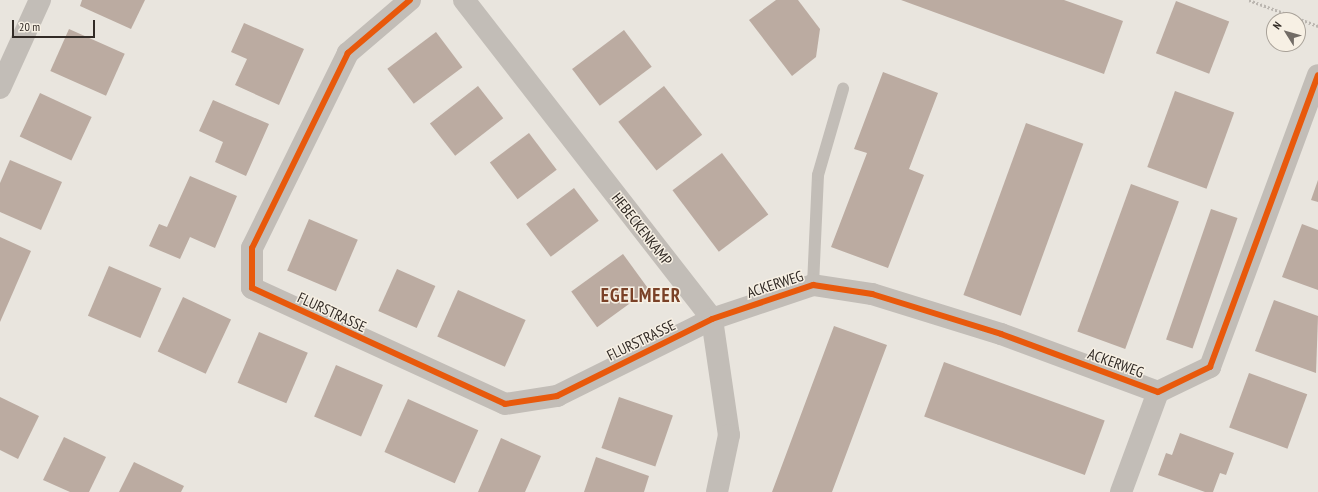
<!DOCTYPE html>
<html>
<head>
<meta charset="utf-8">
<style>
  body { margin:0 }
  #map { position:relative; width:1318px; height:492px; overflow:hidden; background:#e9e5de; font-family:"PT Sans Narrow",sans-serif }
  div>[style] { position:absolute }
  [style*='--x'] { left:calc(var(--x)*1px); top:calc(var(--y)*1px); width:calc(var(--w)*1px); rotate:calc(var(--a)*1deg) }
  .building>* { inset:0; background:#bbaba1; transform-origin:0 0 }
  .path>* { height:2.5px; margin-top:-1.25px; transform-origin:0; background:repeating-linear-gradient(90deg,#bbb6b0 0 2px,transparent 0 4px) }
  .lane>* { height:12px; margin:-6px; padding:0 6px; transform-origin:6px; border-radius:6px; background:#c2bdb7 }
  .street>* { height:22px; margin:-11px; padding:0 11px; transform-origin:11px; border-radius:11px; background:#c2bdb7 }
  .cycleway>* { height:6px; margin:-3px; padding:0 3px; transform-origin:3px; border-radius:3px; background:#e8590c }
  span { translate:-50% -50%; white-space:nowrap; text-align:center; line-height:1.15; -webkit-text-stroke:3px #f7f0e4; paint-order:stroke }
  .street-label { font-size:15px; color:#322b26 }
  .district-label { font-size:19px; color:#7a4127; font-weight:700; letter-spacing:1px }
  .north { position:absolute; left:1266px; top:12px; width:40px; height:40px; box-sizing:border-box; background:#f7f0e4; border:1px solid #a8a198; border-radius:50%; rotate:307deg; font-size:11px; font-weight:700; line-height:16px; text-align:center; color:#322b26 }
  .north::after { content:''; display:block; margin:auto; width:14px; height:18px; background:#726c66; clip-path:polygon(50% 0,100% 100%,50% 72%,0 100%) }
  .scale { position:absolute; left:12px; top:20px; width:83px; height:18px; box-sizing:border-box; border:2px solid #322b26; border-top:0; padding-left:5px; font-size:12px; line-height:14px; white-space:nowrap; color:#322b26; -webkit-text-stroke:3px #f7f0e4; paint-order:stroke }
</style>
</head>
<body>
<div id="map">
  <div class="building">
    <i style="clip-path:polygon(82px 0,145px 0,131px 29px,80px 6px)"></i>
    <i style="clip-path:polygon(776px 0,798px 0,820px 29px,816px 57px,792px 76px,749px 20px)"></i>
    <i style="clip-path:polygon(901px 0,1064px 0,1123px 21px,1104px 74px)"></i>
    <i style="left:1176px;top:1px;width:57px;height:56px;rotate:21deg"></i>
    <i style="clip-path:polygon(244px 23px,304px 49px,279px 105px,235px 85px,247px 59px,231px 52px)"></i>
    <i style="left:69px;top:29px;width:61px;height:46px;rotate:24deg"></i>
    <i style="left:624px;top:30px;width:46px;height:65px;rotate:53deg"></i>
    <i style="left:436px;top:32px;width:44px;height:61px;rotate:53deg"></i>
    <i style="clip-path:polygon(883px 72px,938px 93px,909px 169px,924px 175px,888px 268px,831px 247px,867px 153px,854px 149px)"></i>
    <i style="left:478px;top:86px;width:41px;height:61px;rotate:52deg"></i>
    <i style="left:664px;top:86px;width:62px;height:58px;rotate:52deg"></i>
    <i style="left:1175px;top:91px;width:63px;height:81px;rotate:20deg"></i>
    <i style="left:40px;top:93px;width:57px;height:48px;rotate:25deg"></i>
    <i style="clip-path:polygon(213px 100px,269px 124px,246px 176px,215px 162px,223px 142px,199px 131px)"></i>
    <i style="left:1026px;top:123px;width:61px;height:183px;rotate:20deg"></i>
    <i style="left:529px;top:133px;width:46px;height:49px;rotate:53deg"></i>
    <i style="left:722px;top:153px;width:77px;height:62px;rotate:53deg"></i>
    <i style="clip-path:polygon(10px 160px,62px 182px,41px 230px,0 212px,0 183px)"></i>
    <i style="clip-path:polygon(190px 176px,237px 196px,215px 248px,190px 237px,180px 259px,149px 246px,159px 224px,167px 227px)"></i>
    <i style="clip-path:polygon(1318px 180px,1318px 202px,1311px 200px)"></i>
    <i style="left:1131px;top:184px;width:51px;height:157px;rotate:20deg"></i>
    <i style="left:574px;top:188px;width:41px;height:60px;rotate:53deg"></i>
    <i style="left:1211px;top:209px;width:28px;height:138px;rotate:19deg"></i>
    <i style="left:309px;top:219px;width:53px;height:56px;rotate:23deg"></i>
    <i style="clip-path:polygon(1302px 224px,1318px 230px,1318px 290px,1282px 277px)"></i>
    <i style="clip-path:polygon(0 237px,31px 251px,0 322px)"></i>
    <i style="left:623px;top:254px;width:44px;height:64px;rotate:54deg"></i>
    <i style="left:109px;top:266px;width:57px;height:54px;rotate:23deg"></i>
    <i style="left:397px;top:269px;width:42px;height:46px;rotate:24deg"></i>
    <i style="left:458px;top:290px;width:74px;height:51px;rotate:24deg"></i>
    <i style="left:183px;top:297px;width:53px;height:60px;rotate:25deg"></i>
    <i style="clip-path:polygon(1274px 300px,1318px 316px,1316px 373px,1255px 351px)"></i>
    <i style="clip-path:polygon(834px 326px,887px 345px,875px 377px,832px 492px,772px 492px)"></i>
    <i style="left:259px;top:332px;width:53px;height:55px;rotate:23deg"></i>
    <i style="left:944px;top:362px;width:171px;height:58px;rotate:20deg"></i>
    <i style="left:336px;top:365px;width:51px;height:56px;rotate:23deg"></i>
    <i style="left:1249px;top:373px;width:62px;height:58px;rotate:20deg"></i>
    <i style="clip-path:polygon(0 397px,39px 416px,18px 459px,0 450px)"></i>
    <i style="left:619px;top:397px;width:57px;height:54px;rotate:19deg"></i>
    <i style="left:408px;top:399px;width:77px;height:58px;rotate:24deg"></i>
    <i style="clip-path:polygon(1180px 433px,1234px 453px,1226px 475px,1220px 473px,1213px 492px,1205px 492px,1158px 475px,1166px 453px,1172px 455px)"></i>
    <i style="clip-path:polygon(64px 437px,106px 457px,89px 492px,70px 492px,43px 480px)"></i>
    <i style="clip-path:polygon(501px 438px,541px 456px,525px 492px,478px 492px)"></i>
    <i style="clip-path:polygon(596px 457px,649px 476px,644px 492px,584px 492px)"></i>
    <i style="clip-path:polygon(134px 462px,184px 486px,181px 492px,119px 492px)"></i>
  </div>
  <div class="path">
    <i style="--x:1249;--y:0;--w:74;--a:20.6"></i>
  </div>
  <div class="lane">
    <i style="--x:813;--y:285;--w:110;--a:-87.4"></i>
    <i style="--x:818;--y:175;--w:90;--a:-73.8"></i>
  </div>
  <div class="street">
    <i style="--x:410;--y:0;--w:82;--a:139.5"></i>
    <i style="--x:348;--y:53;--w:217;--a:116.2"></i>
    <i style="--x:252;--y:248;--w:40;--a:90"></i>
    <i style="--x:252;--y:288;--w:278;--a:24.6"></i>
    <i style="--x:505;--y:404;--w:53;--a:-8.7"></i>
    <i style="--x:557;--y:396;--w:173;--a:-26.4"></i>
    <i style="--x:712;--y:319;--w:107;--a:-18.6"></i>
    <i style="--x:813;--y:285;--w:60;--a:8.7"></i>
    <i style="--x:872;--y:294;--w:135;--a:17.2"></i>
    <i style="--x:1001;--y:334;--w:167;--a:20.3"></i>
    <i style="--x:1158;--y:392;--w:58;--a:-25.7"></i>
    <i style="--x:1210;--y:367;--w:311;--a:-69.7"></i>
    <i style="--x:464;--y:0;--w:404;--a:52.1"></i>
    <i style="--x:712;--y:319;--w:117;--a:81.7"></i>
    <i style="--x:729;--y:435;--w:58;--a:101.9"></i>
    <i style="--x:0;--y:88;--w:97;--a:-65.6"></i>
    <i style="--x:1121;--y:492;--w:107;--a:-69.7"></i>
  </div>
  <div class="cycleway">
    <i style="--x:410;--y:0;--w:82;--a:139.5"></i>
    <i style="--x:348;--y:53;--w:217;--a:116.2"></i>
    <i style="--x:252;--y:248;--w:40;--a:90"></i>
    <i style="--x:252;--y:288;--w:278;--a:24.6"></i>
    <i style="--x:505;--y:404;--w:53;--a:-8.7"></i>
    <i style="--x:557;--y:396;--w:173;--a:-26.4"></i>
    <i style="--x:712;--y:319;--w:107;--a:-18.6"></i>
    <i style="--x:813;--y:285;--w:60;--a:8.7"></i>
    <i style="--x:872;--y:294;--w:135;--a:17.2"></i>
    <i style="--x:1001;--y:334;--w:167;--a:20.3"></i>
    <i style="--x:1158;--y:392;--w:58;--a:-25.7"></i>
    <i style="--x:1210;--y:367;--w:311;--a:-69.7"></i>
  </div>
  <div class="street-label">
    <span style="left:642px;top:229px;rotate:52deg">HEBECKENKAMP</span>
    <span style="left:775px;top:284px;rotate:-18deg">ACKERWEG</span>
    <span style="left:332px;top:312px;rotate:25deg">FLURSTRASSE</span>
    <span style="left:641px;top:340px;rotate:-26deg">FLURSTRASSE</span>
    <span style="left:1116px;top:363px;rotate:20deg">ACKERWEG</span>
  </div>
  <div class="district-label">
    <span style="left:641px;top:296px">EGELMEER</span>
  </div>
  <div class="north">N</div>
  <div class="scale">20 m</div>
</div>
</body>
</html>
